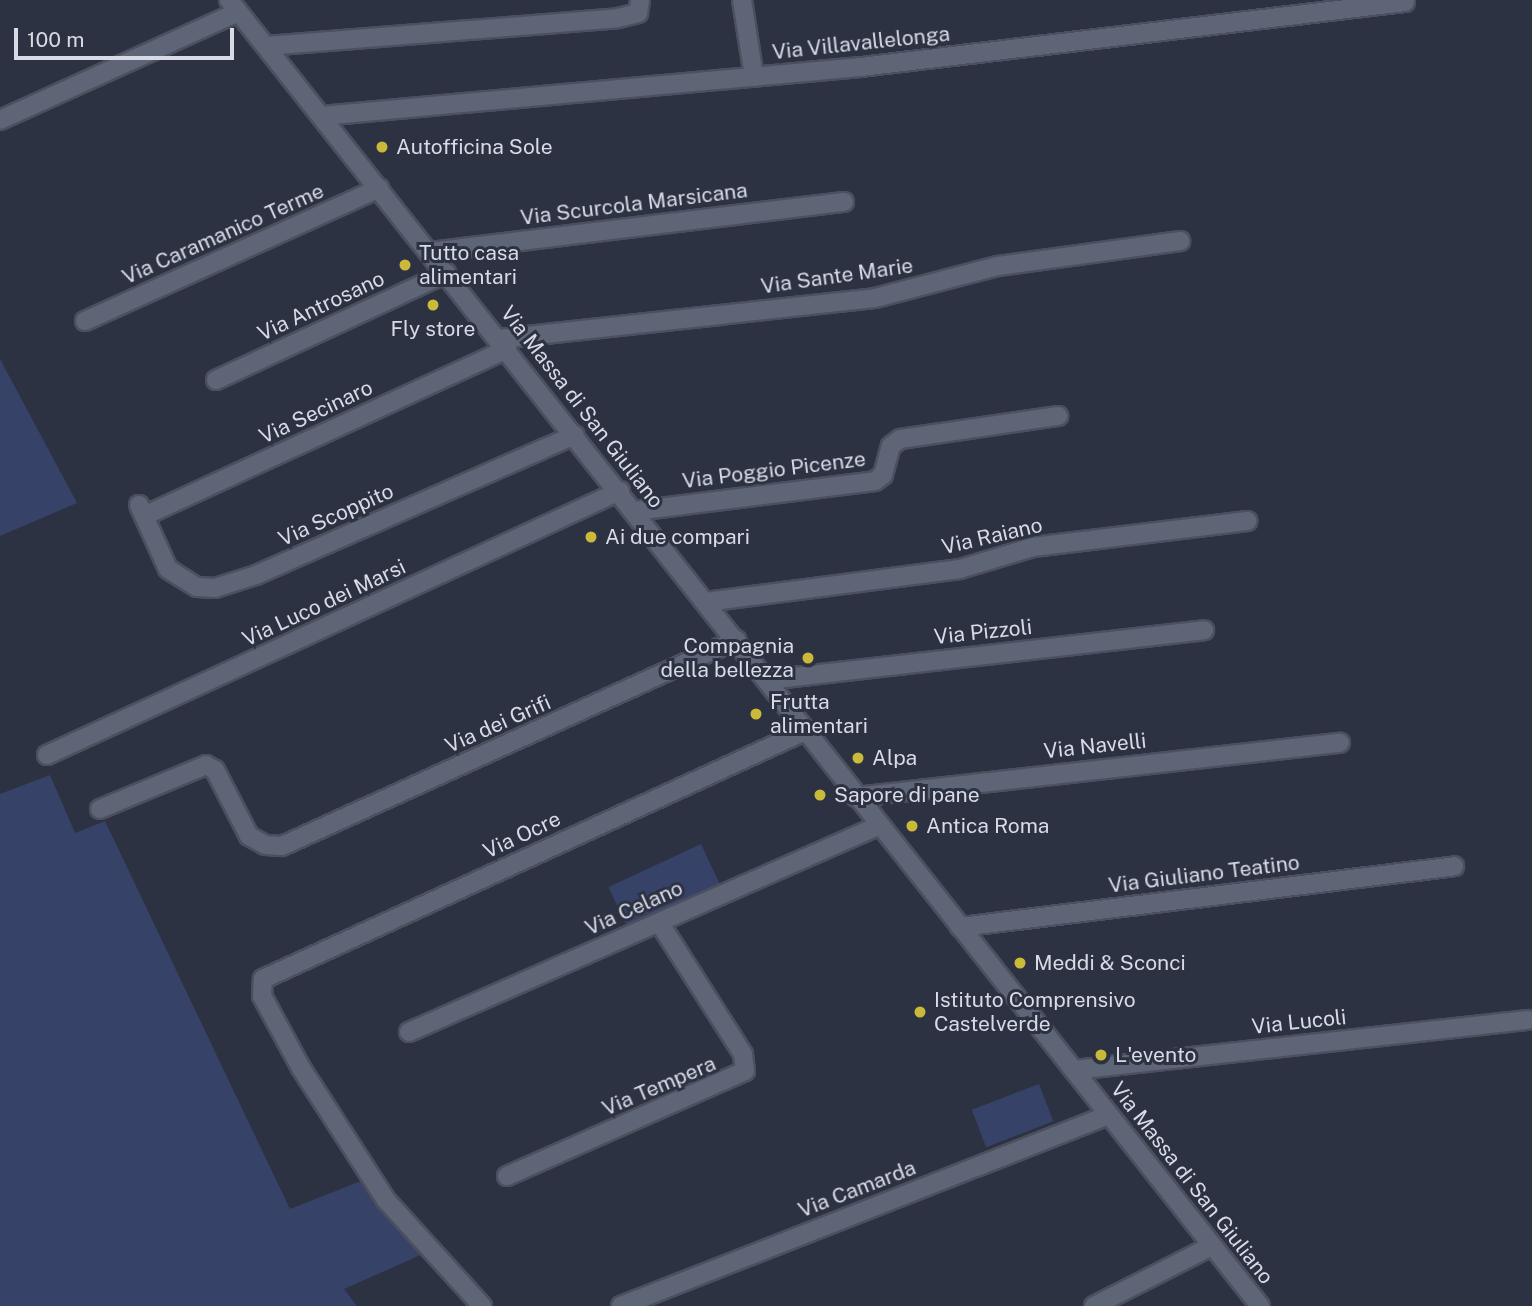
<!DOCTYPE html>
<html>
<head>
<meta charset="utf-8">
<style>
  body { margin:0 }
  #map { position:relative; width:1532px; height:1306px; overflow:hidden; background:#2c3242; font-family:"Public Sans",sans-serif }
  div>[style] { position:absolute }
  [style*='--x'] { left:calc(var(--x)*1px); top:calc(var(--y)*1px); width:calc(var(--w)*1px); rotate:calc(var(--a)*1deg) }
  .green>* { inset:0; background:#364267; transform-origin:0 0 }
  .roads { filter:drop-shadow(2px 0 #4c505e) drop-shadow(-2px 0 #4c505e) drop-shadow(0 2px #4c505e) drop-shadow(0 -2px #4c505e) }
  .minor>* { height:18px; margin:-9px; padding:0 9px; transform-origin:9px; border-radius:9px; background:#5e6577 }
  .dots>* { width:19px; height:19px; translate:-50% -50%; box-sizing:border-box; border:4px solid #2c3242; border-radius:50% }
  span { translate:-50% -50%; white-space:nowrap; text-align:center; line-height:1.15; -webkit-text-stroke:6px #2c3242; paint-order:stroke }
  .street-label { font-size:21px; color:#d8dbe6 }
  .poi-label { font-size:21px; color:#d8dbe6 }
  .left { translate:0 -50%; text-align:left }
  .right { translate:-100% -50%; text-align:right }
  .scale { position:absolute; left:14px; top:28px; width:220px; height:32px; box-sizing:border-box; border:4px solid #d8dbe6; border-top:0; padding-left:9px; font-size:21px; line-height:24px; white-space:nowrap; color:#d8dbe6; -webkit-text-stroke:5px #2c3242; paint-order:stroke }
</style>
</head>
<body>
<div id="map">
  <div class="green">
    <i style="clip-path:polygon(0 359px,77px 503px,0 536px)"></i>
    <i style="clip-path:polygon(50px 775px,75px 833px,105px 821px,290px 1209px,361px 1181px,423px 1254px,344px 1289px,357px 1306px,0 1306px,0 794px)"></i>
    <i style="left:701px;top:844px;width:47px;height:102px;rotate:65deg"></i>
    <i style="left:1039px;top:1084px;width:40px;height:72px;rotate:69deg"></i>
  </div>
  <div class="roads">
    <div class="minor">
      <i style="--x:229;--y:0;--w:1664;--a:51.71"></i>
      <i style="--x:742;--y:0;--w:78;--a:81.1"></i>
      <i style="--x:266;--y:46;--w:353;--a:-4.5"></i>
      <i style="--x:618;--y:18;--w:21;--a:-14"></i>
      <i style="--x:638;--y:13;--w:13;--a:-81"></i>
      <i style="--x:321;--y:116;--w:542;--a:-5.18"></i>
      <i style="--x:861;--y:67;--w:548;--a:-6.81"></i>
      <i style="--x:0;--y:120;--w:261;--a:-24.4"></i>
      <i style="--x:430;--y:252;--w:417;--a:-6.9"></i>
      <i style="--x:85;--y:321;--w:323;--a:-24.3"></i>
      <i style="--x:499;--y:339;--w:378;--a:-6.2"></i>
      <i style="--x:875;--y:298;--w:127;--a:-14.6"></i>
      <i style="--x:998;--y:266;--w:184;--a:-7.8"></i>
      <i style="--x:216;--y:380;--w:254;--a:-24.9"></i>
      <i style="--x:139;--y:505;--w:70;--a:65.6"></i>
      <i style="--x:168;--y:569;--w:34;--a:32"></i>
      <i style="--x:197;--y:587;--w:18;--a:3"></i>
      <i style="--x:215;--y:588;--w:43;--a:-17.6"></i>
      <i style="--x:256;--y:575;--w:348;--a:-23.7"></i>
      <i style="--x:635;--y:511;--w:242;--a:-7.1"></i>
      <i style="--x:875;--y:481;--w:10;--a:-37"></i>
      <i style="--x:883;--y:475;--w:30;--a:-75"></i>
      <i style="--x:891;--y:446;--w:11;--a:-38"></i>
      <i style="--x:900;--y:439;--w:160;--a:-8.3"></i>
      <i style="--x:144;--y:516;--w:400;--a:-24.7"></i>
      <i style="--x:706;--y:602;--w:256;--a:-7.4"></i>
      <i style="--x:960;--y:569;--w:76;--a:-16.8"></i>
      <i style="--x:1033;--y:547;--w:216;--a:-6.9"></i>
      <i style="--x:767;--y:680;--w:440;--a:-6.5"></i>
      <i style="--x:47;--y:755;--w:631;--a:-24.74"></i>
      <i style="--x:856;--y:797;--w:487;--a:-6.4"></i>
      <i style="--x:100;--y:809;--w:115;--a:-22.5"></i>
      <i style="--x:206;--y:765;--w:10;--a:29"></i>
      <i style="--x:215;--y:770;--w:74;--a:62.7"></i>
      <i style="--x:249;--y:836;--w:18;--a:29"></i>
      <i style="--x:265;--y:845;--w:17;--a:3"></i>
      <i style="--x:282;--y:846;--w:499;--a:-24.4"></i>
      <i style="--x:960;--y:927;--w:498;--a:-7"></i>
      <i style="--x:409;--y:1032;--w:512;--a:-23.71"></i>
      <i style="--x:1074;--y:1070;--w:457;--a:-6.3"></i>
      <i style="--x:507;--y:1176;--w:260;--a:-23.8"></i>
      <i style="--x:745;--y:1071;--w:17;--a:-97"></i>
      <i style="--x:743;--y:1054;--w:156;--a:-122.5"></i>
      <i style="--x:482;--y:1306;--w:143;--a:-132.2"></i>
      <i style="--x:386;--y:1200;--w:157;--a:-122.8"></i>
      <i style="--x:301;--y:1068;--w:82;--a:-118.4"></i>
      <i style="--x:262;--y:996;--w:17;--a:-87"></i>
      <i style="--x:263;--y:979;--w:596;--a:-24.59"></i>
      <i style="--x:621;--y:1306;--w:524;--a:-21.38"></i>
      <i style="--x:1094;--y:1306;--w:132;--a:-27"></i>
    </div>
  </div>
  <div class="dots">
    <i style="left:382px;top:147px;background:#cbba39"></i>
    <i style="left:405px;top:265px;background:#cbba39"></i>
    <i style="left:433px;top:305px;background:#cbba39"></i>
    <i style="left:591px;top:537px;background:#cbba39"></i>
    <i style="left:808px;top:658px;background:#cbba39"></i>
    <i style="left:756px;top:714px;background:#cbba39"></i>
    <i style="left:858px;top:758px;background:#cbba39"></i>
    <i style="left:820px;top:795px;background:#cbba39"></i>
    <i style="left:912px;top:826px;background:#cbba39"></i>
    <i style="left:1020px;top:963px;background:#cbba39"></i>
    <i style="left:920px;top:1012px;background:#cbba39"></i>
    <i style="left:1101px;top:1055px;background:#cbba39"></i>
  </div>
  <div class="street-label">
    <span style="left:861px;top:43px;rotate:-6deg">Via Villavallelonga</span>
    <span style="left:634px;top:204px;rotate:-7deg">Via Scurcola Marsicana</span>
    <span style="left:223px;top:234px;rotate:-24deg">Via Caramanico Terme</span>
    <span style="left:837px;top:276px;rotate:-8deg">Via Sante Marie</span>
    <span style="left:321px;top:306px;rotate:-25deg">Via Antrosano</span>
    <span style="left:582px;top:407px;rotate:52deg">Via Massa di San Giuliano</span>
    <span style="left:316px;top:412px;rotate:-25deg">Via Secinaro</span>
    <span style="left:774px;top:470px;rotate:-7deg">Via Poggio Picenze</span>
    <span style="left:336px;top:515px;rotate:-24deg">Via Scoppito</span>
    <span style="left:992px;top:536px;rotate:-13deg">Via Raiano</span>
    <span style="left:324px;top:603px;rotate:-25deg">Via Luco dei Marsi</span>
    <span style="left:983px;top:632px;rotate:-6deg">Via Pizzoli</span>
    <span style="left:498px;top:724px;rotate:-24deg">Via dei Grifi</span>
    <span style="left:1095px;top:746px;rotate:-6deg">Via Navelli</span>
    <span style="left:522px;top:835px;rotate:-25deg">Via Ocre</span>
    <span style="left:1204px;top:874px;rotate:-7deg">Via Giuliano Teatino</span>
    <span style="left:634px;top:908px;rotate:-24deg">Via Celano</span>
    <span style="left:1299px;top:1022px;rotate:-6deg">Via Lucoli</span>
    <span style="left:659px;top:1086px;rotate:-23deg">Via Tempera</span>
    <span style="left:1192px;top:1183px;rotate:52deg">Via Massa di San Giuliano</span>
    <span style="left:857px;top:1189px;rotate:-21deg">Via Camarda</span>
  </div>
  <div class="poi-label">
    <span class="left" style="left:396px;top:147px">Autofficina Sole</span>
    <span class="left" style="left:419px;top:265px">Tutto casa<br>alimentari</span>
    <span style="left:433px;top:329px">Fly store</span>
    <span class="left" style="left:605px;top:537px">Ai due compari</span>
    <span class="right" style="left:794px;top:658px">Compagnia<br>della bellezza</span>
    <span class="left" style="left:770px;top:714px">Frutta<br>alimentari</span>
    <span class="left" style="left:872px;top:758px">Alpa</span>
    <span class="left" style="left:834px;top:795px">Sapore di pane</span>
    <span class="left" style="left:926px;top:826px">Antica Roma</span>
    <span class="left" style="left:1034px;top:963px">Meddi &amp; Sconci</span>
    <span class="left" style="left:934px;top:1012px">Istituto Comprensivo<br>Castelverde</span>
    <span class="left" style="left:1115px;top:1055px">L'evento</span>
  </div>
  <div class="scale">100 m</div>
</div>
</body>
</html>
